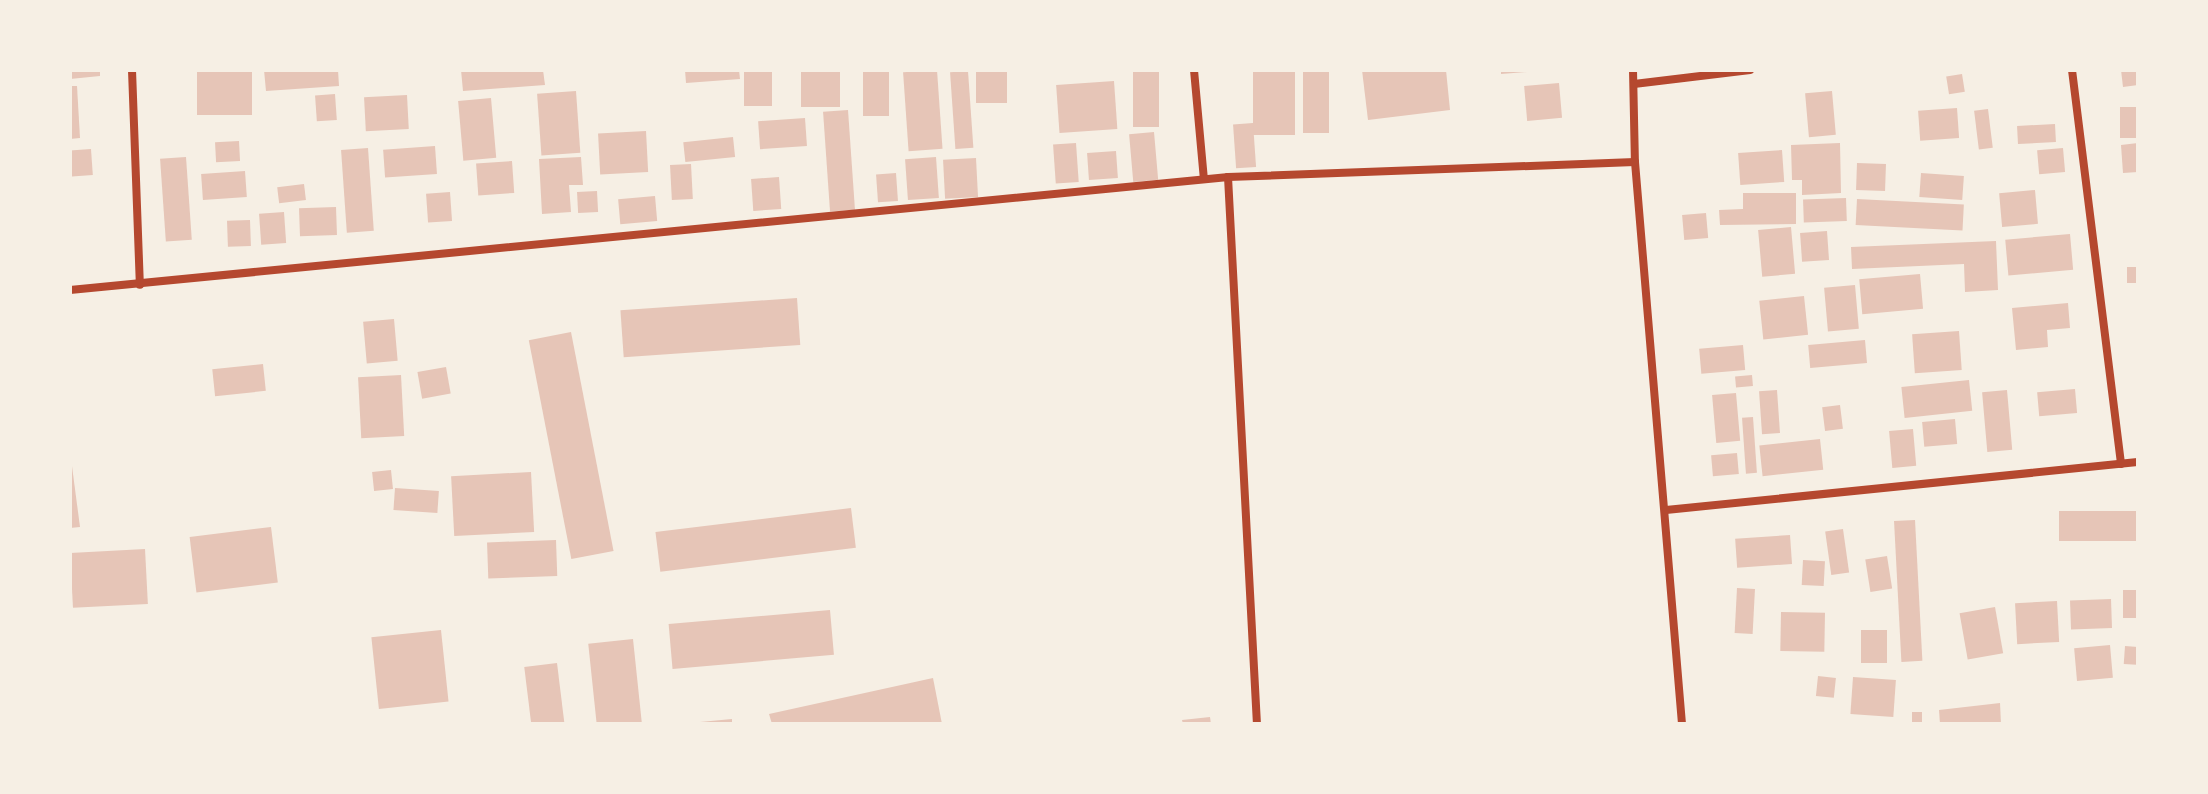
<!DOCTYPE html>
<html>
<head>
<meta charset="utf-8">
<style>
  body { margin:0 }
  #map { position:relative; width:2208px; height:794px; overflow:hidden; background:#f6efe4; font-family:Jost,sans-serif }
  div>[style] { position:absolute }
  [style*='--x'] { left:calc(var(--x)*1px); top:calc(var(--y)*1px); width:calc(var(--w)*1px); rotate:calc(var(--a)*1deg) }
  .building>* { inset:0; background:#e6c5b7; transform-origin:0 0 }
  .minor>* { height:8px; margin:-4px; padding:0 4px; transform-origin:4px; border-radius:4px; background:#b5482f }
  span { translate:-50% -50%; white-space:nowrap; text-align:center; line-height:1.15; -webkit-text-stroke:8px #f6efe4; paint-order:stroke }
  .frame { position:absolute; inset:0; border:72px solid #f6efe4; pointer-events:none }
</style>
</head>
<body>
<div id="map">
  <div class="building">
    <i style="clip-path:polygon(70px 70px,100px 70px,100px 76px,70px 79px)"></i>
    <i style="left:197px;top:70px;width:55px;height:45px"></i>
    <i style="clip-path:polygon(264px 70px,338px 70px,339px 86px,266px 91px)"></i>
    <i style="clip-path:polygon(461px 70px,543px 70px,545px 85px,463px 91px)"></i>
    <i style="clip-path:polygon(685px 70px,739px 70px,740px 79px,686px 83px)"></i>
    <i style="left:744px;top:70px;width:28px;height:36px"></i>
    <i style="left:801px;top:70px;width:39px;height:37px"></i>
    <i style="left:863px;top:70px;width:26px;height:46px"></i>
    <i style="left:937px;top:70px;width:79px;height:34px;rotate:86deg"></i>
    <i style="left:976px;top:70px;width:31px;height:33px"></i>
    <i style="left:1133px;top:70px;width:26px;height:57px"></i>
    <i style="left:1253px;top:70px;width:42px;height:65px"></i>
    <i style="left:1303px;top:70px;width:26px;height:63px"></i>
    <i style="clip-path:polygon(1362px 70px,1446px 70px,1450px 110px,1368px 120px)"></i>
    <i style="clip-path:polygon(1501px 70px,1527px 70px,1527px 72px,1501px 74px)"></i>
    <i style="clip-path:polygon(2121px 70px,2138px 70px,2138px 85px,2123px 87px)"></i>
    <i style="left:968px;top:71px;width:77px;height:18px;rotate:86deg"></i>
    <i style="left:1962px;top:74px;width:18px;height:16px;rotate:81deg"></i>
    <i style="left:1114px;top:81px;width:48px;height:58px;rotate:86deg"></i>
    <i style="left:1559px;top:83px;width:35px;height:35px;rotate:85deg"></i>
    <i style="clip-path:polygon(70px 86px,77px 86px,80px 138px,70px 139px)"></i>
    <i style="left:576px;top:91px;width:62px;height:39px;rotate:86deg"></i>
    <i style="left:1832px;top:91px;width:44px;height:27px;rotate:85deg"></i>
    <i style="left:335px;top:94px;width:26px;height:20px;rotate:86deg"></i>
    <i style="left:407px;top:95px;width:34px;height:43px;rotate:87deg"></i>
    <i style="left:491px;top:98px;width:60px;height:33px;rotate:85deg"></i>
    <i style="left:2138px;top:107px;width:31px;height:18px;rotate:90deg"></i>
    <i style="left:1957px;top:108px;width:30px;height:39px;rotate:86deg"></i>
    <i style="left:1988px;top:109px;width:39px;height:14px;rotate:83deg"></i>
    <i style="left:848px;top:110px;width:100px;height:25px;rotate:86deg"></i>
    <i style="left:805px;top:118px;width:28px;height:47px;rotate:86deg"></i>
    <i style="left:1253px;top:123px;width:44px;height:20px;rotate:86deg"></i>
    <i style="left:2055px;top:124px;width:18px;height:38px;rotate:87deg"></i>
    <i style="left:646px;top:131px;width:41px;height:48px;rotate:87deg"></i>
    <i style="left:1154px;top:132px;width:48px;height:25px;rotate:85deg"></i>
    <i style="left:733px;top:137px;width:20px;height:50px;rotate:84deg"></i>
    <i style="left:239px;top:141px;width:20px;height:24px;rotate:87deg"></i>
    <i style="left:1076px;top:143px;width:39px;height:23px;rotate:86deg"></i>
    <i style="clip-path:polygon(1840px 143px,1841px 193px,1802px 195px,1802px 180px,1792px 180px,1791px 145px)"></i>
    <i style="clip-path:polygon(2138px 143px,2138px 172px,2123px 173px,2121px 145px)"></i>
    <i style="left:435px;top:146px;width:28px;height:52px;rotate:86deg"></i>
    <i style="left:368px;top:148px;width:83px;height:27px;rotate:86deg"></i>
    <i style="left:2063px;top:148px;width:24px;height:26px;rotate:85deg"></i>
    <i style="left:91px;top:149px;width:26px;height:21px;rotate:86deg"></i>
    <i style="left:1782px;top:150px;width:32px;height:44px;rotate:86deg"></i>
    <i style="left:1116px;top:151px;width:27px;height:29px;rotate:86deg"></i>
    <i style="left:186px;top:157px;width:83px;height:26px;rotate:86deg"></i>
    <i style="clip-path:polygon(581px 157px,583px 185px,569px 185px,571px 212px,542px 214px,539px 159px)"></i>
    <i style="left:936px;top:157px;width:41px;height:31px;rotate:86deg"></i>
    <i style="left:976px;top:158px;width:39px;height:33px;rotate:87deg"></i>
    <i style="left:512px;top:161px;width:32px;height:36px;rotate:86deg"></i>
    <i style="left:1857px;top:163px;width:29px;height:27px;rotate:2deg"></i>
    <i style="left:691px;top:164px;width:35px;height:21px;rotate:87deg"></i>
    <i style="left:245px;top:171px;width:26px;height:44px;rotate:86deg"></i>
    <i style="left:896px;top:173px;width:28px;height:20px;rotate:86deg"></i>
    <i style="left:1921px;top:173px;width:43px;height:24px;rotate:4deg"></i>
    <i style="left:779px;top:177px;width:32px;height:28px;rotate:86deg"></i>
    <i style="left:304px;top:184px;width:16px;height:27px;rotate:83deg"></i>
    <i style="left:2035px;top:190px;width:34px;height:36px;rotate:85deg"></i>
    <i style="left:597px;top:191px;width:21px;height:20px;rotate:87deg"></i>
    <i style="left:450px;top:192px;width:29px;height:24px;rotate:86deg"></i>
    <i style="clip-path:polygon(1743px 193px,1796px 193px,1796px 224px,1720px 225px,1719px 210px,1743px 209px)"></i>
    <i style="left:655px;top:196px;width:25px;height:37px;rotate:85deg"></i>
    <i style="left:1846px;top:198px;width:23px;height:43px;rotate:88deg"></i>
    <i style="left:1857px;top:199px;width:107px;height:26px;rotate:3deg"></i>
    <i style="left:336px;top:207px;width:28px;height:37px;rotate:88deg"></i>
    <i style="left:284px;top:212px;width:31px;height:25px;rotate:86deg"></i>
    <i style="left:1706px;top:213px;width:25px;height:24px;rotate:85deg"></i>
    <i style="left:250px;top:220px;width:26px;height:23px;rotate:88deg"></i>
    <i style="left:1791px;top:227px;width:47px;height:33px;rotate:85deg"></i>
    <i style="left:1827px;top:231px;width:29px;height:27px;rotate:86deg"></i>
    <i style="left:2070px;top:234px;width:36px;height:65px;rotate:85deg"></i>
    <i style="clip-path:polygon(1996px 241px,1998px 290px,1965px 292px,1964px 264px,1852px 269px,1851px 247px)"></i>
    <i style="left:2127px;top:267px;width:11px;height:16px"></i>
    <i style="left:1920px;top:274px;width:35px;height:61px;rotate:85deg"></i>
    <i style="left:1855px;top:285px;width:44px;height:31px;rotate:85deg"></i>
    <i style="left:1804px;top:296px;width:39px;height:45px;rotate:84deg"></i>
    <i style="left:797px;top:298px;width:47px;height:177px;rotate:86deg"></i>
    <i style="clip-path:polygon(2068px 303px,2070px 328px,2047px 330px,2048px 347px,2016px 350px,2012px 308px)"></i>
    <i style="left:394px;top:319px;width:42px;height:31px;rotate:85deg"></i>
    <i style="left:1959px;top:331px;width:39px;height:47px;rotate:86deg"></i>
    <i style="left:571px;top:332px;width:223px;height:43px;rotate:79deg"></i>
    <i style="left:1865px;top:340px;width:23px;height:57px;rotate:85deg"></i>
    <i style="left:1743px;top:345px;width:25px;height:44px;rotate:85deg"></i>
    <i style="left:263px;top:364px;width:27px;height:51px;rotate:84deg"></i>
    <i style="left:446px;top:367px;width:27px;height:29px;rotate:80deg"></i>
    <i style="left:401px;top:375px;width:61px;height:43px;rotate:87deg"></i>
    <i style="left:1752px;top:375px;width:11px;height:17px;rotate:85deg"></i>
    <i style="left:1969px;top:380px;width:31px;height:68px;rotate:84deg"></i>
    <i style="left:2075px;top:389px;width:24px;height:38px;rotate:85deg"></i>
    <i style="left:1777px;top:390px;width:43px;height:18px;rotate:86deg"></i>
    <i style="left:2007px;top:390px;width:60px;height:25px;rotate:85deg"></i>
    <i style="left:1736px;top:393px;width:48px;height:24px;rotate:85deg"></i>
    <i style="left:1840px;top:405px;width:24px;height:18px;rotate:83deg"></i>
    <i style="left:1753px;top:417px;width:56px;height:11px;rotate:86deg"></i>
    <i style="left:1955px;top:419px;width:25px;height:33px;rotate:85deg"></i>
    <i style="left:1913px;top:429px;width:37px;height:24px;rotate:85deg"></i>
    <i style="left:1820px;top:439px;width:31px;height:61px;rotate:84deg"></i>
    <i style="clip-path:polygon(70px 451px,80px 527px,70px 528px)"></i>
    <i style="left:1737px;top:453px;width:21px;height:26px;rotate:85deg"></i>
    <i style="left:391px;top:470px;width:19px;height:19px;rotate:84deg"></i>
    <i style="left:531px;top:472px;width:60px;height:80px;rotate:87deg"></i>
    <i style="left:395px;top:488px;width:44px;height:22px;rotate:4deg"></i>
    <i style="left:851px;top:508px;width:40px;height:197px;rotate:83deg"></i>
    <i style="left:2138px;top:511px;width:30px;height:79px;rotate:90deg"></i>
    <i style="left:1915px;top:520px;width:141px;height:21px;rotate:87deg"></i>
    <i style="left:271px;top:527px;width:56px;height:82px;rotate:83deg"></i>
    <i style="left:1843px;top:529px;width:44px;height:18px;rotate:82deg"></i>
    <i style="left:1790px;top:535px;width:29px;height:55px;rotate:86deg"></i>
    <i style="left:556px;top:540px;width:36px;height:69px;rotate:88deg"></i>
    <i style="left:145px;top:549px;width:55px;height:75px;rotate:87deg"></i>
    <i style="left:1887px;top:556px;width:33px;height:22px;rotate:81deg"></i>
    <i style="left:1803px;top:560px;width:22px;height:25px;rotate:3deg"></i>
    <i style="left:1737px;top:588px;width:18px;height:45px;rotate:3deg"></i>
    <i style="left:2123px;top:590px;width:15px;height:28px"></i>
    <i style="left:2111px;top:599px;width:29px;height:41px;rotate:88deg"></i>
    <i style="left:2057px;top:601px;width:41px;height:42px;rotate:87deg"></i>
    <i style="left:1995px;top:607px;width:47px;height:36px;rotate:80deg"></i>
    <i style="left:830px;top:610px;width:45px;height:162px;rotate:85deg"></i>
    <i style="left:1781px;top:612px;width:44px;height:39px;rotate:1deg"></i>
    <i style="left:441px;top:630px;width:72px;height:70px;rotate:84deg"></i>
    <i style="left:1861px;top:630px;width:26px;height:33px"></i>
    <i style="left:633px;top:639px;width:85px;height:45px;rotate:84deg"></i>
    <i style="left:2110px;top:645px;width:33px;height:36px;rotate:85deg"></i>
    <i style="left:2125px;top:646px;width:13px;height:18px;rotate:4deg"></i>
    <i style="left:557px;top:663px;width:61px;height:33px;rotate:83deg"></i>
    <i style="left:1818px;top:676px;width:18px;height:20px;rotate:6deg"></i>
    <i style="left:1853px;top:677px;width:43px;height:37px;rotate:4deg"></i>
    <i style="clip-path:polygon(933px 678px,942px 724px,772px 724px,769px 714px)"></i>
    <i style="clip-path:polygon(2000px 703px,2001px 724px,1940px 724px,1939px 710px)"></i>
    <i style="left:1912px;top:712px;width:10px;height:12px"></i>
    <i style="clip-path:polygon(1210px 717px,1211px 724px,1183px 724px,1182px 720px)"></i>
    <i style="clip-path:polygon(732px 719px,732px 724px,700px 724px,700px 722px)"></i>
  </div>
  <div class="minor">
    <i style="--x:132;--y:70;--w:215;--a:87.9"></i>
    <i style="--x:1194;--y:70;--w:109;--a:84.8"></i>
    <i style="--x:1633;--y:70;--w:92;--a:88.8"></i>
    <i style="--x:1635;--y:162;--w:564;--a:85.22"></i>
    <i style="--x:2072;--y:70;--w:397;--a:82.9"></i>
    <i style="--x:1634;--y:84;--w:117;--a:-6.9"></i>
    <i style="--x:1228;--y:177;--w:548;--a:86.97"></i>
    <i style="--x:70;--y:290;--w:1164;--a:-5.57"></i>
    <i style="--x:1228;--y:177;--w:407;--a:-2.1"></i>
    <i style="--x:1666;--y:510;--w:474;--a:-5.8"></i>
  </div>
  <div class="frame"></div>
</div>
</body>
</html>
